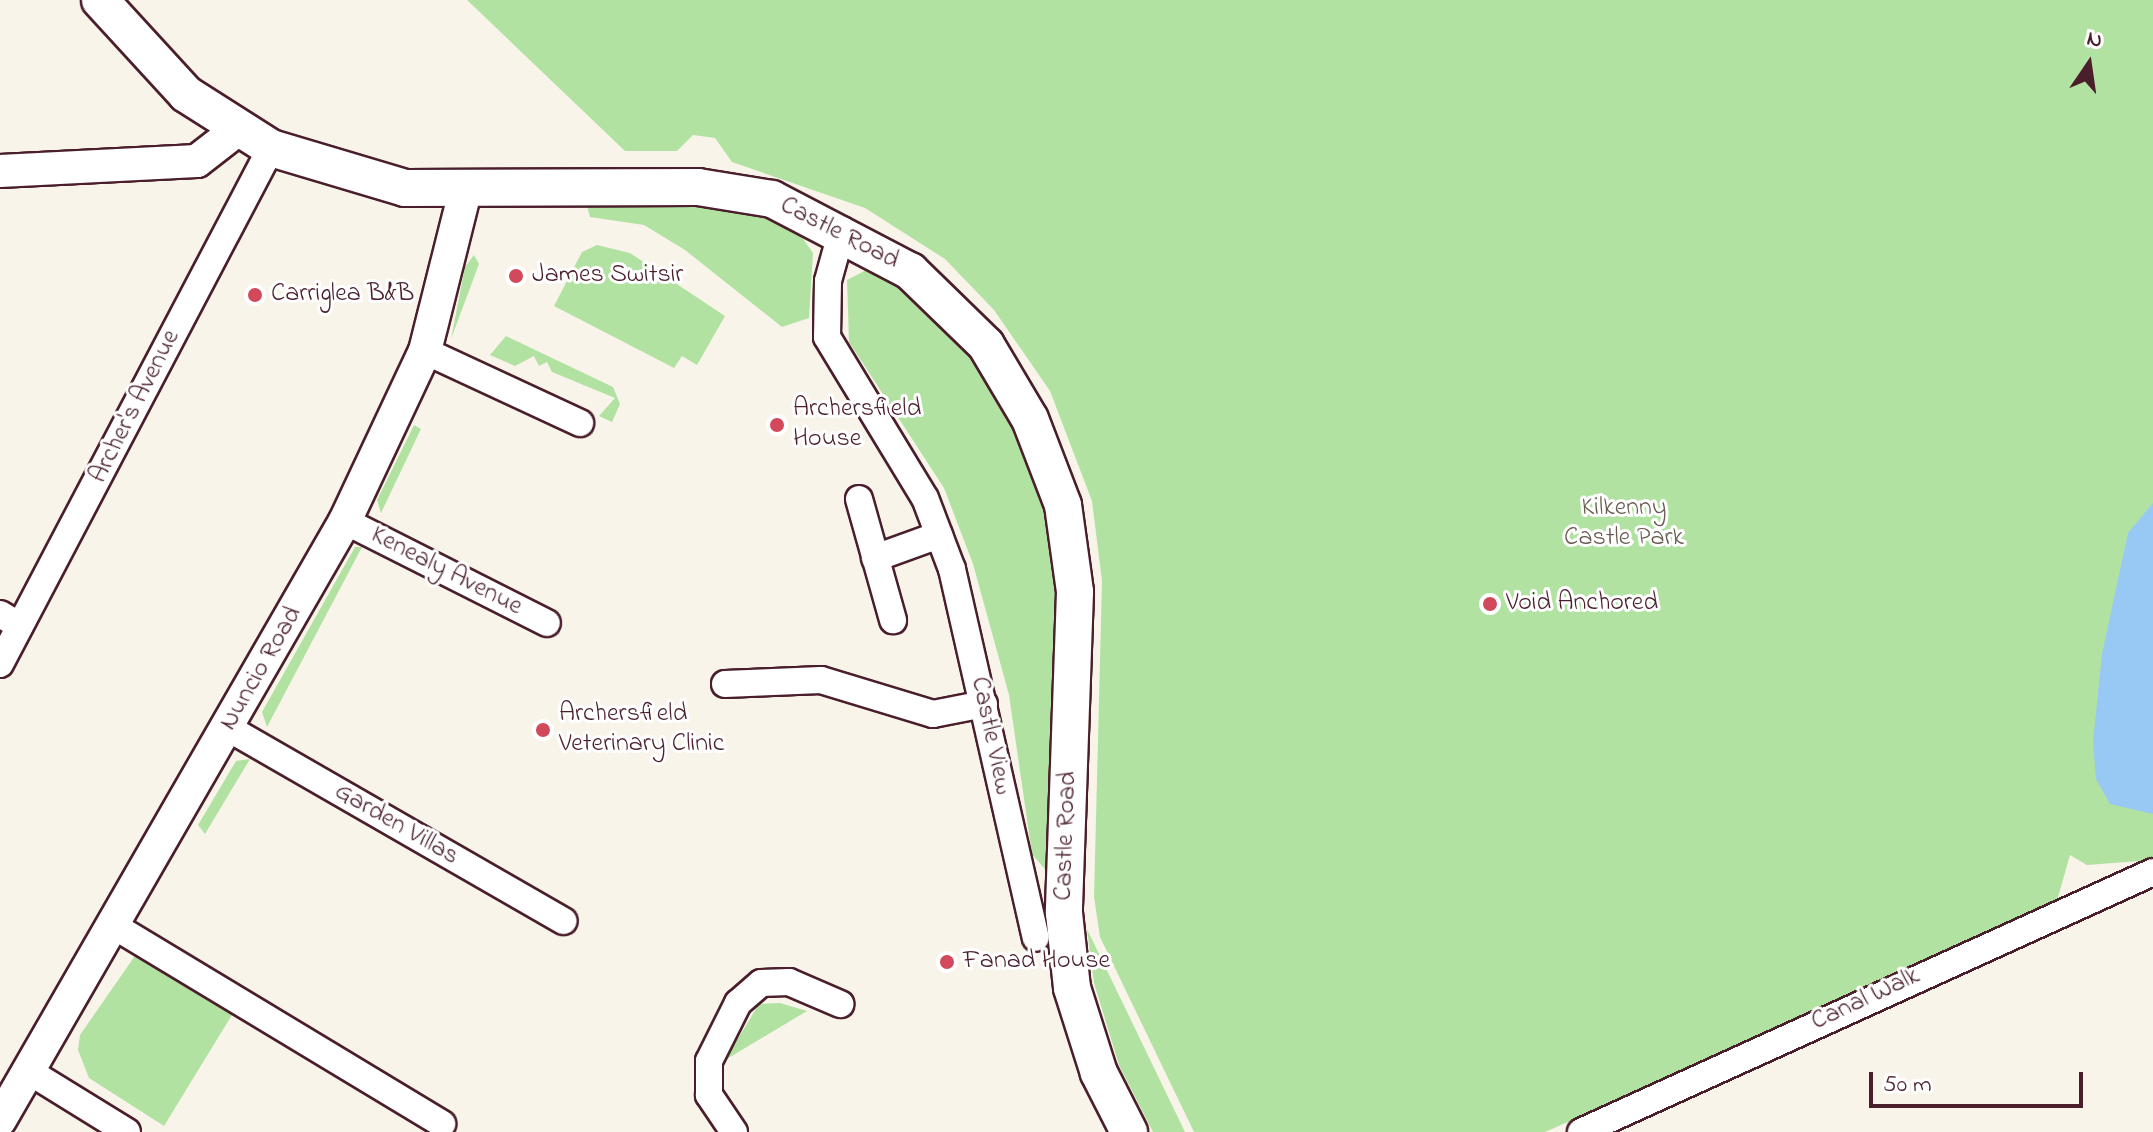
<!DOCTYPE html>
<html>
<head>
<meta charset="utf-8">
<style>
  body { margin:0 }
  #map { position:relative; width:2153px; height:1132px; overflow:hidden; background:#f9f4ea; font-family:"Indie Flower",sans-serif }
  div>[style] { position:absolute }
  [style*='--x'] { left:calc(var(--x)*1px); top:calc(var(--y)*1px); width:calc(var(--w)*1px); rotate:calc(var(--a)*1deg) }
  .green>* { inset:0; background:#b2e2a2 }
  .water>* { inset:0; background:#98c8f4 }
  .roads { filter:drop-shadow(2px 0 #4a1f2b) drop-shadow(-2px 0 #4a1f2b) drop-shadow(0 2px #4a1f2b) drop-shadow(0 -2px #4a1f2b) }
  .minor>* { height:26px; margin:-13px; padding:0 13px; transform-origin:13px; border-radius:13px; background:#fff }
  .tertiary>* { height:32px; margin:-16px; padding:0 16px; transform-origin:16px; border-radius:16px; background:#fff }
  .secondary>* { height:36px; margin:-18px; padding:0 18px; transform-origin:18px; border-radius:18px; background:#fff }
  .dots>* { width:22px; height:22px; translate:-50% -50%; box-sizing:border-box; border:4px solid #fff; border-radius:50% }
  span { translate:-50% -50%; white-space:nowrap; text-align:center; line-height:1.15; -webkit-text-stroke:6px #fff; paint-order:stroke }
  .street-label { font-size:26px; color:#4a1f2b }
  .poi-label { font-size:26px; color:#4a1f2b }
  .left { translate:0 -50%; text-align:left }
  .park-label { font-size:26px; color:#695a4f }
  .north { position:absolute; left:2049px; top:24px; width:80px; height:80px; -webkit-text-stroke:6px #fff; paint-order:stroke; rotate:13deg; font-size:22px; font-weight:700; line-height:32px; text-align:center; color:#4a1f2b }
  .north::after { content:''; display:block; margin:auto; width:28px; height:36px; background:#4a1f2b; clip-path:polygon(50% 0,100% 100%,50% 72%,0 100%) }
  .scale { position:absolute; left:1869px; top:1072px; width:214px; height:36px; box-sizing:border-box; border:4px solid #4a1f2b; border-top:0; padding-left:10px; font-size:24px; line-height:28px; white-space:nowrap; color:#4a1f2b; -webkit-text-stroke:6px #fff; paint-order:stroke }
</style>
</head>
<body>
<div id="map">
  <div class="green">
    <i style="clip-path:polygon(467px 0,2153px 0,2153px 860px,2087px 865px,2070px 855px,2055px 908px,1545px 1132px,1194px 1132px,1100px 937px,1094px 897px,1102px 581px,1092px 501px,1050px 391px,994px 310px,945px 259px,865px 208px,732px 162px,715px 138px,693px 135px,677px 151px,625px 151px)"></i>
    <i style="clip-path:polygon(587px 206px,715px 206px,792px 223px,813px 253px,809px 318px,782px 327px,685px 250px,644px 225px,590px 217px)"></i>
    <i style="clip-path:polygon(597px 245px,630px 253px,725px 316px,697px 365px,682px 356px,674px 368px,554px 306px,582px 252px)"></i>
    <i style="clip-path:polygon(474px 255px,479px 264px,451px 339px,465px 267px)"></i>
    <i style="clip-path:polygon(874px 266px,907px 286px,984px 368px,1011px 412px,1046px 503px,1059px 592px,1049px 874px,1032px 854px,1009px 695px,973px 564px,944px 488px,849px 342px,847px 280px)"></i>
    <i style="clip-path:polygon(506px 336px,613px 387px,620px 404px,612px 422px,599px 416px,615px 398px,552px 372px,547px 362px,539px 366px,534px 356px,515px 366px,490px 355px)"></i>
    <i style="clip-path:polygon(414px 425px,421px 429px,381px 513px,377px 500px)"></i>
    <i style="clip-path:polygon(355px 547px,362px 547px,267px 727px,262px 712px)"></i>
    <i style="clip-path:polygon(250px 759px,205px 834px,198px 825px,236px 761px)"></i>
    <i style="clip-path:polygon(1087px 929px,1185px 1132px,1153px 1132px,1119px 1065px,1094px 983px)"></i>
    <i style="clip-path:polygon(139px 950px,235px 1010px,164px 1126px,89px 1078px,78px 1050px,80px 1035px)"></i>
    <i style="clip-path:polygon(780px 1003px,807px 1011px,725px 1060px,759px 1004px)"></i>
  </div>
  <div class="water">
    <i style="clip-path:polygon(2153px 503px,2153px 814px,2110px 804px,2096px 779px,2093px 742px,2102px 654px,2128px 533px)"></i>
  </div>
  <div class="roads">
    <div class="minor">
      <i style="--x:842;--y:230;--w:53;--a:105.4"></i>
      <i style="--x:828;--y:281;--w:56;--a:91"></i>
      <i style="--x:827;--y:337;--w:188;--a:58.7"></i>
      <i style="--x:925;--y:498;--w:76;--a:69.2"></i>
      <i style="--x:952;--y:569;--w:378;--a:77.2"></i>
      <i style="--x:425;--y:351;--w:171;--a:24.9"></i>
      <i style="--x:859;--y:499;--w:126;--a:74.3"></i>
      <i style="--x:345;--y:521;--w:226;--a:26.8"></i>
      <i style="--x:875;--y:558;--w:68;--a:-19.8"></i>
      <i style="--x:0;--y:614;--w:23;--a:31"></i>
      <i style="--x:0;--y:664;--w:583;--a:-62.29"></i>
      <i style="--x:725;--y:684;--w:96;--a:-2.4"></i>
      <i style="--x:821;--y:680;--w:117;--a:16.9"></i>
      <i style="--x:933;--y:714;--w:52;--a:-11.1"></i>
      <i style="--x:228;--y:728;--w:387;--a:29.9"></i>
      <i style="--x:116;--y:927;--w:381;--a:31.1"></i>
      <i style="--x:30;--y:1072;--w:114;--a:31.7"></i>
      <i style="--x:734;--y:1132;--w:45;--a:-124"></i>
      <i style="--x:709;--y:1095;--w:34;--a:-90"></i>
      <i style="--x:709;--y:1061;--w:65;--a:-63.4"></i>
      <i style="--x:738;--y:1003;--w:30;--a:-41"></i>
      <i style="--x:761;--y:983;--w:28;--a:-2"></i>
      <i style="--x:789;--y:982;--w:56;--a:23.3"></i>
      <i style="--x:1581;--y:1132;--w:628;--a:-24.44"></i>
    </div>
    <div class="tertiary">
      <i style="--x:0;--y:171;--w:197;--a:-2.9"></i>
      <i style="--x:197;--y:161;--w:51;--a:-37.8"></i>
      <i style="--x:0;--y:1120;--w:691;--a:-60.06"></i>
      <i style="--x:345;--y:521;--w:188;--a:-64.8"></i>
      <i style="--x:425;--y:351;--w:164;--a:-75.9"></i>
    </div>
    <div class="secondary">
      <i style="--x:100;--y:0;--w:127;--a:47.5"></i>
      <i style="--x:186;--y:94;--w:101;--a:32.4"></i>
      <i style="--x:271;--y:148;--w:140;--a:16.6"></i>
      <i style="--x:405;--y:188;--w:293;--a:-0.2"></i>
      <i style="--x:698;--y:187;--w:75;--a:9.2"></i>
      <i style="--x:772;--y:199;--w:156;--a:27.6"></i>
      <i style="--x:910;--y:271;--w:106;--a:44.2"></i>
      <i style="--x:986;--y:345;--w:86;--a:59.3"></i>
      <i style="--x:1030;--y:419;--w:92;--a:69"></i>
      <i style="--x:1063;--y:505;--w:88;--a:82.1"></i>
      <i style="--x:1075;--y:592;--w:321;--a:92"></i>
      <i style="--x:1064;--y:913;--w:75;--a:83.9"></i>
      <i style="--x:1072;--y:988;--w:89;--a:72.4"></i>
      <i style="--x:1099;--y:1073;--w:66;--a:63"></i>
    </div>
  </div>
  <div class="dots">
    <i style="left:516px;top:276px;background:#d1495b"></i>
    <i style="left:255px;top:295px;background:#d1495b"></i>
    <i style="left:777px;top:425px;background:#d1495b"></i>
    <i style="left:1490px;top:604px;background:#d1495b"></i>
    <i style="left:543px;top:730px;background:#d1495b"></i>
    <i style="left:947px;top:962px;background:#d1495b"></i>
  </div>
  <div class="street-label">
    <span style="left:839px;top:234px;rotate:27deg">Castle Road</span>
    <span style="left:136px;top:407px;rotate:-63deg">Archer's Avenue</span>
    <span style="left:446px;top:572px;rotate:27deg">Kenealy Avenue</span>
    <span style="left:262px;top:669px;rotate:-60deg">Nuncio Road</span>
    <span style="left:990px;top:736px;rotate:78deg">Castle View</span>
    <span style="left:396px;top:825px;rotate:30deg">Garden Villas</span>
    <span style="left:1067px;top:836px;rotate:-88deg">Castle Road</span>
    <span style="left:1866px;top:1000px;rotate:-25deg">Canal Walk</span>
  </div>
  <div class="poi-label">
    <span class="left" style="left:532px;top:276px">James Switsir</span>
    <span class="left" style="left:271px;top:295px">Carriglea B&amp;B</span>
    <span class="left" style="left:793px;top:425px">Archersfield<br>House</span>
    <span class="left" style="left:1506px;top:604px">Void Anchored</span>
    <span class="left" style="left:559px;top:730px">Archersfield<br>Veterinary Clinic</span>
    <span class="left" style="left:963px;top:962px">Fanad House</span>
  </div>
  <div class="park-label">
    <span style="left:1624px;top:524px">Kilkenny<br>Castle Park</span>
  </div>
  <div class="north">N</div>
  <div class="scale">50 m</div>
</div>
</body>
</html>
